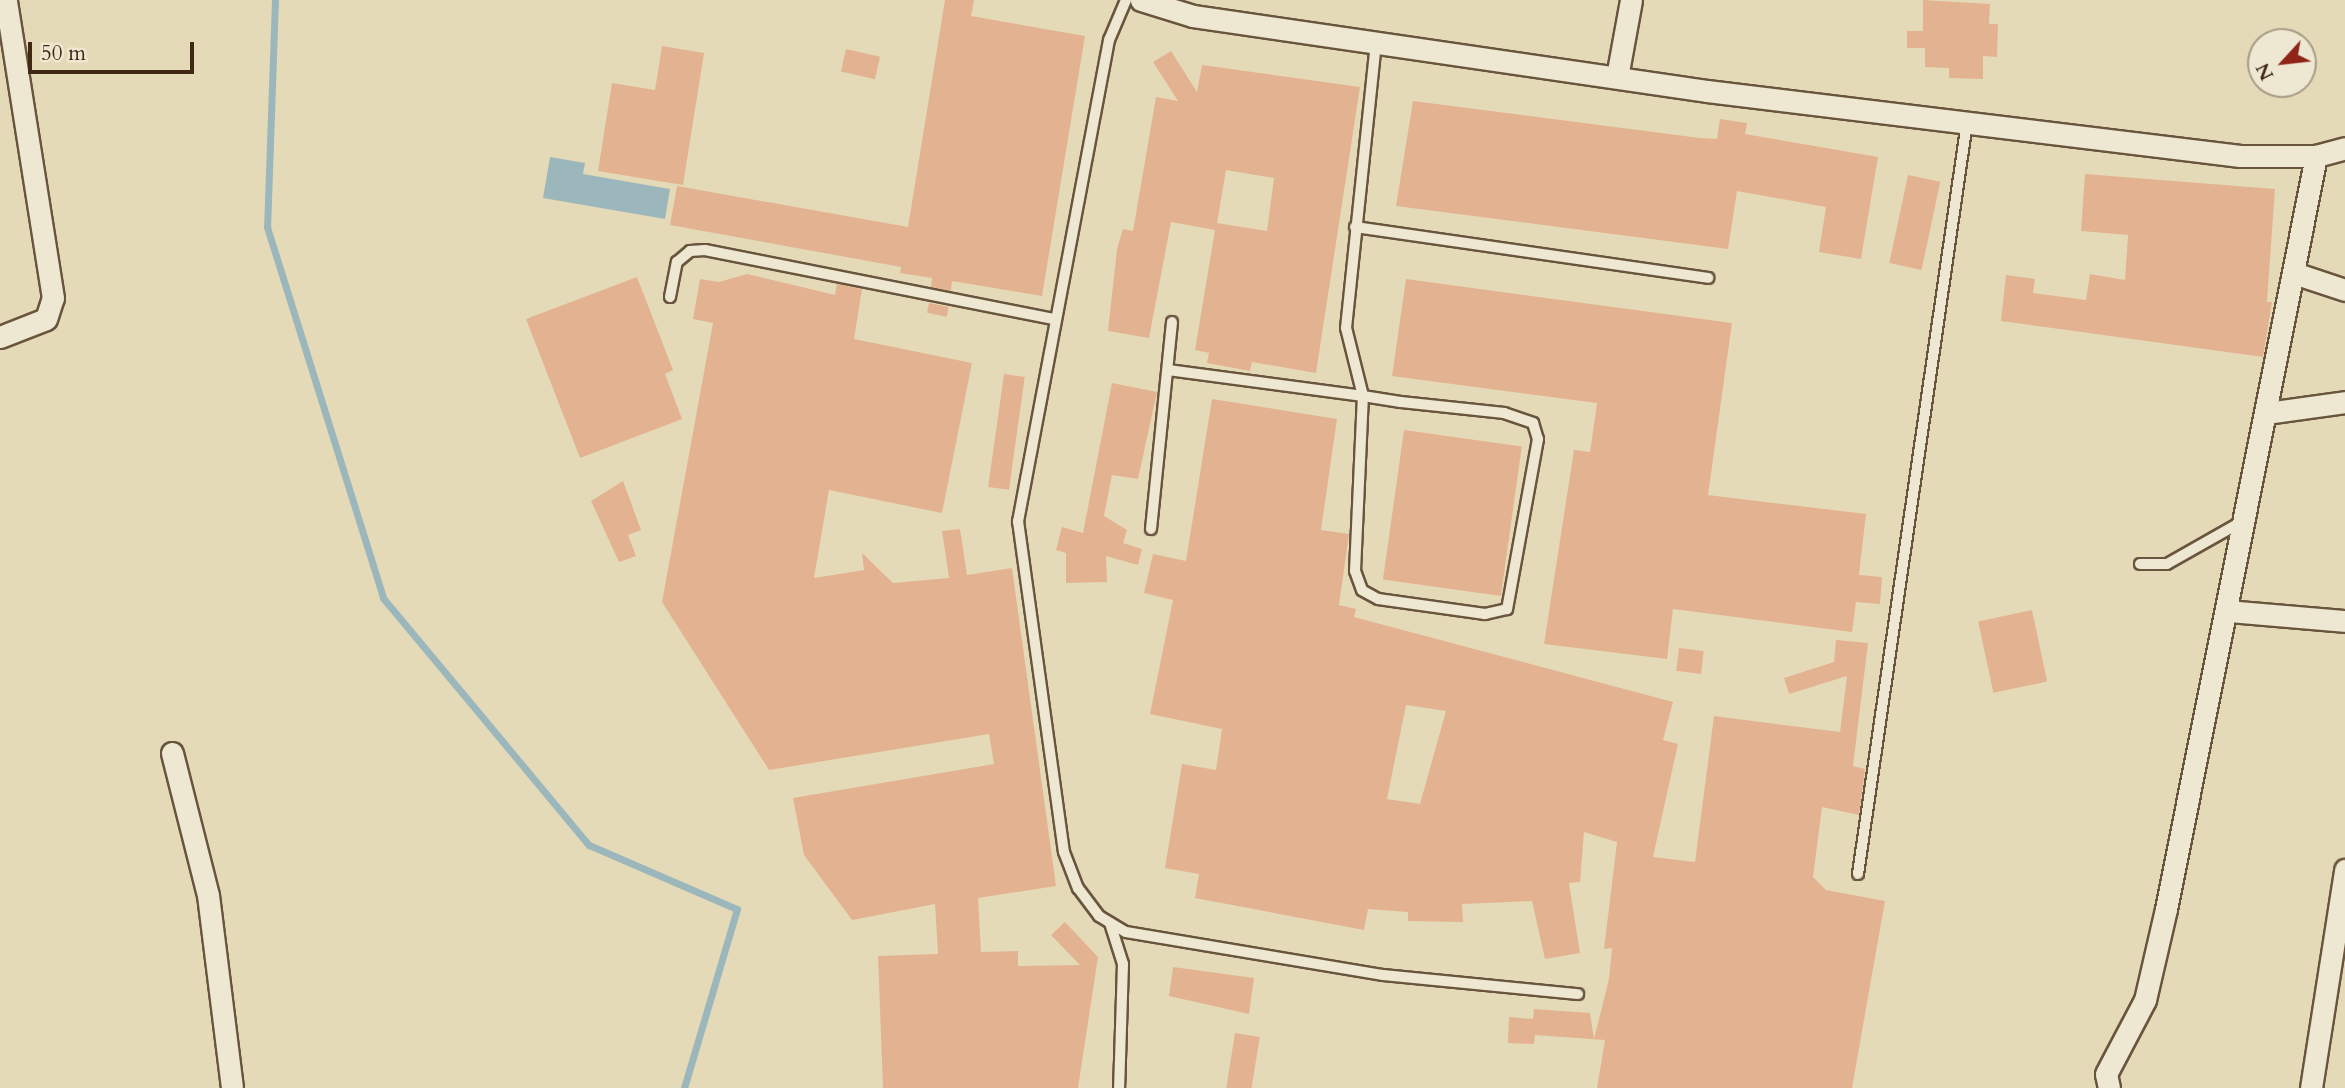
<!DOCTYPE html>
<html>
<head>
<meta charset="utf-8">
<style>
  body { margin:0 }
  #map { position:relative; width:2345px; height:1088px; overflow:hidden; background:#e5dab8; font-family:Cardo,serif }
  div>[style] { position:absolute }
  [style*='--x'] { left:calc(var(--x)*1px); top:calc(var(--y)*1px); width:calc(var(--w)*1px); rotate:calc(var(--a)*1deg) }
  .water>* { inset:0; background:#9cb7bb }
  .stream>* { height:7px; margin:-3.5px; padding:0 3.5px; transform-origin:3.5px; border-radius:3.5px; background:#9cb7bb }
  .building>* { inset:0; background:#e3b391; transform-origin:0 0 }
  .roads { filter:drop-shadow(2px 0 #69543d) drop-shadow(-2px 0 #69543d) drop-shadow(0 2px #69543d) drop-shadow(0 -2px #69543d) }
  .service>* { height:10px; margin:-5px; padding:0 5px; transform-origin:5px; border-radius:5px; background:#eee7d1 }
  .minor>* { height:21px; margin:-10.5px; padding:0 10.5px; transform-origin:10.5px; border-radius:10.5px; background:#eee7d1 }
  span { translate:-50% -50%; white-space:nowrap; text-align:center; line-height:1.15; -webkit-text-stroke:5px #eee7d1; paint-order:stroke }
  .north { position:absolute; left:2247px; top:28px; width:70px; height:70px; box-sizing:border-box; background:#eee7d1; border:2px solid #a89b85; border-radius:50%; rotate:243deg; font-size:19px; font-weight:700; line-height:28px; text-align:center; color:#402814 }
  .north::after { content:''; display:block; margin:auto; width:24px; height:32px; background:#8f2418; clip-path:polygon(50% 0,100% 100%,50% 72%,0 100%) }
  .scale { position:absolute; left:28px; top:42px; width:166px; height:32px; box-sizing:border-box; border:4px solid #402814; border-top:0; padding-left:9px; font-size:21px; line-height:24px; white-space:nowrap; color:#402814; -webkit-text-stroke:5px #eee7d1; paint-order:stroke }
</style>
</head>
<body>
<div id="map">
  <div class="water">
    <i style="clip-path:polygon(550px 157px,585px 163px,583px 174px,670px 189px,665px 219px,543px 198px)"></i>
  </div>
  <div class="stream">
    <i style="--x:275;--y:0;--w:227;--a:92"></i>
    <i style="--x:267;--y:227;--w:389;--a:72.6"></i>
    <i style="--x:383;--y:598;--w:322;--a:50.2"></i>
    <i style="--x:589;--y:845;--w:161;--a:23.4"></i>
    <i style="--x:737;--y:909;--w:187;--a:106.5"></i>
  </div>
  <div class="building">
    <i style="clip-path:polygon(945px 0,974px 0,971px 16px,1085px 36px,1042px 296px,952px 281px,951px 291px,931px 287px,932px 278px,900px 273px,901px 267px,670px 225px,677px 186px,908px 227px)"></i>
    <i style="clip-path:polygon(1923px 0,1990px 4px,1989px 24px,1998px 24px,1997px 57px,1983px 56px,1983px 79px,1949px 78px,1949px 68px,1925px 67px,1925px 48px,1907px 48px,1907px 31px,1923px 31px)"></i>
    <i style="clip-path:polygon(662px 46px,704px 53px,683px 185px,598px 171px,612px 83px,655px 90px)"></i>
    <i style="left:846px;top:49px;width:35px;height:23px;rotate:13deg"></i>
    <i style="clip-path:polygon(evenodd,1171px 51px,1197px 92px,1202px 65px,1360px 87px,1316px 373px,1252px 362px,1250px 371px,1207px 363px,1209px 353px,1195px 350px,1215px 230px,1171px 222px,1149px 338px,1108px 331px,1117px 249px,1123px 229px,1133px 231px,1156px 97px,1178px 101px,1153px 62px,1171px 51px,1226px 170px,1274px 178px,1267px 231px,1217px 223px,1226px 170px)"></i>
    <i style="clip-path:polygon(1413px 101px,1700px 138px,1717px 139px,1720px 119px,1747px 123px,1745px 134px,1878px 157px,1861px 259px,1819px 252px,1826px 207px,1737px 191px,1728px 249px,1396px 206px)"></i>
    <i style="clip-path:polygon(2085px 174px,2275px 189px,2267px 302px,2272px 302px,2263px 357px,2001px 321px,2006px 275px,2035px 279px,2033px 293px,2086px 300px,2090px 274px,2125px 280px,2128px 235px,2081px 231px)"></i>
    <i style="left:1908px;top:175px;width:33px;height:90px;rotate:12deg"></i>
    <i style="clip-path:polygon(747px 274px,835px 295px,837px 284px,862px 289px,854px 339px,972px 363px,942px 513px,829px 490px,814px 578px,864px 570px,862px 553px,893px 583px,949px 578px,942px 531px,960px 529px,967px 575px,1012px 568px,1056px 886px,978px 898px,981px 952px,1018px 951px,1018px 966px,1080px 965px,1051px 935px,1065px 922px,1098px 957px,1078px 1088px,883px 1088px,878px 956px,938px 954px,935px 904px,852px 920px,804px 855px,793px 798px,994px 764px,989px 734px,769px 770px,662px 602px,713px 323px,693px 319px,700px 279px,719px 282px)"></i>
    <i style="clip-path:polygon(637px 277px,673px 370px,665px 374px,682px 419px,580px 458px,526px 319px)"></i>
    <i style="clip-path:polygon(1406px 279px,1732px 323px,1708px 495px,1866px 514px,1859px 575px,1882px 577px,1880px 604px,1856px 602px,1852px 632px,1673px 609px,1667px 659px,1544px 644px,1574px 450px,1590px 452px,1597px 403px,1392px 376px)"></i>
    <i style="left:929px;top:303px;width:20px;height:10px;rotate:11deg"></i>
    <i style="left:1004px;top:374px;width:21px;height:114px;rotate:8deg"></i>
    <i style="clip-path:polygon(1112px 383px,1157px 392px,1138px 479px,1112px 475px,1104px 516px,1127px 530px,1123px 543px,1142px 549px,1138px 565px,1106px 556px,1107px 582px,1066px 583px,1066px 553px,1056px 550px,1062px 527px,1083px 533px)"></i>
    <i style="clip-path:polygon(evenodd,1212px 399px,1337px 419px,1321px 530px,1349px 534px,1339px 605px,1356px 609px,1354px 617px,1673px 702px,1663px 740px,1678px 744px,1653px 857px,1695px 862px,1714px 716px,1840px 732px,1847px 676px,1789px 694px,1784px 678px,1834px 662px,1836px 640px,1868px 643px,1853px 766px,1865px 769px,1859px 815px,1822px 807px,1813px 877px,1826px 890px,1885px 901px,1852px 1088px,1597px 1088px,1605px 1040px,1535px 1035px,1534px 1044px,1508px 1043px,1509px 1017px,1533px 1019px,1534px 1009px,1590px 1013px,1594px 1039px,1609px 979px,1612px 948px,1604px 949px,1617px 842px,1584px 832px,1580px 882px,1569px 883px,1580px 953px,1545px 959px,1532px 901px,1462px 904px,1463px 922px,1408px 921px,1408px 912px,1368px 909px,1364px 930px,1195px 898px,1199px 874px,1165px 868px,1182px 764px,1216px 770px,1222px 729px,1150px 714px,1173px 600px,1144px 593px,1153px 554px,1186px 561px,1212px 399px,1406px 705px,1446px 711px,1420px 804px,1387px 799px,1406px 705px)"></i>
    <i style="left:1404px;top:430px;width:119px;height:151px;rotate:8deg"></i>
    <i style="clip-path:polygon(623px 481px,641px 530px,628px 535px,636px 556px,619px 562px,591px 501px)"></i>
    <i style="left:2032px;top:610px;width:73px;height:55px;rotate:78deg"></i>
    <i style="left:1679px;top:648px;width:25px;height:23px;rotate:7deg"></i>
    <i style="clip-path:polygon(1173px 967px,1254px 978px,1249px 1014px,1169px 996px)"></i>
    <i style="left:1235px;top:1033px;width:25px;height:56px;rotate:9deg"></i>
  </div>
  <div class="roads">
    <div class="service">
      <i style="--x:1126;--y:0;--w:43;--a:113"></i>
      <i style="--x:1109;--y:40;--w:490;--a:100.7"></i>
      <i style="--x:1018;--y:521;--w:334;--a:82.1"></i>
      <i style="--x:1064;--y:852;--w:39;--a:69"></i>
      <i style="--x:1078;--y:888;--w:35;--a:53"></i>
      <i style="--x:1099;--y:916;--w:31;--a:31"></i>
      <i style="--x:1126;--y:932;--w:261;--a:9.5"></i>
      <i style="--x:1383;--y:975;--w:196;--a:5.6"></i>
      <i style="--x:1355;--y:227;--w:357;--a:8.2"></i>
      <i style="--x:670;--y:297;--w:36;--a:-79"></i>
      <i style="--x:677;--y:262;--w:17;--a:-40"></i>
      <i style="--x:690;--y:251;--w:15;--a:-4"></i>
      <i style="--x:705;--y:250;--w:354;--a:11.2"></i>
      <i style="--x:1168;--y:370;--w:197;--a:7.6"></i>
      <i style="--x:1363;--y:396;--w:38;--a:9"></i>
      <i style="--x:1401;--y:402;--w:104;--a:6.1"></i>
      <i style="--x:1504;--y:413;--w:31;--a:19"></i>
      <i style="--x:1533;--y:423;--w:17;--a:73"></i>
      <i style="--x:1538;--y:439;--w:173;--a:100.3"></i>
      <i style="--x:1507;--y:609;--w:23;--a:167"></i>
      <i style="--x:1485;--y:614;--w:108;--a:-172"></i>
      <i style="--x:1378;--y:599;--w:18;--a:-151"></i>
      <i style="--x:1362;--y:590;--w:20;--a:-110"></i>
      <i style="--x:1355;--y:571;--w:175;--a:-87.4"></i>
      <i style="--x:1363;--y:396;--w:70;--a:-104"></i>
      <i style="--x:1346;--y:328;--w:288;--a:-84"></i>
      <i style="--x:1151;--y:529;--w:208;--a:-84.2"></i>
      <i style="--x:2140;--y:564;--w:27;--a:0"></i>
      <i style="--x:2167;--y:564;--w:87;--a:-29.5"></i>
      <i style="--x:1858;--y:874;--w:760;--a:-81.75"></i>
      <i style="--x:1110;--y:923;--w:43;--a:72.4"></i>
      <i style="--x:1123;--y:964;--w:124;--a:91.8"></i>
    </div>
    <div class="minor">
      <i style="--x:1141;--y:0;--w:54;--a:17.1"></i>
      <i style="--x:1193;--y:16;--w:519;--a:8.3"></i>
      <i style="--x:1707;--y:91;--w:537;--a:6.95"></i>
      <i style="--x:2240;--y:156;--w:76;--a:0"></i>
      <i style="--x:2316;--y:156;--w:30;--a:-15"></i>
      <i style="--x:1617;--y:77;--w:78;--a:-79.7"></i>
      <i style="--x:2294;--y:273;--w:54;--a:18.4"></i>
      <i style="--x:0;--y:337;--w:49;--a:-21.4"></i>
      <i style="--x:46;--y:319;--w:22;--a:-72"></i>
      <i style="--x:53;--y:298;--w:302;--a:-99"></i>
      <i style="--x:2267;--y:413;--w:79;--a:-8"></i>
      <i style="--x:2228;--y:611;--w:117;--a:4.9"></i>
      <i style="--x:172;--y:753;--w:146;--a:75.8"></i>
      <i style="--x:208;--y:895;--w:194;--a:82.9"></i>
      <i style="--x:2109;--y:1088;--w:14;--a:-102"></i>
      <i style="--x:2106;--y:1074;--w:84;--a:-62.2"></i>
      <i style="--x:2145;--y:1000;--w:93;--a:-77"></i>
      <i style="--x:2166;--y:909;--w:768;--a:-78.73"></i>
      <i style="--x:2311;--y:1088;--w:221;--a:-81.1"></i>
    </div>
  </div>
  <div class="north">N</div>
  <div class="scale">50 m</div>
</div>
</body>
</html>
